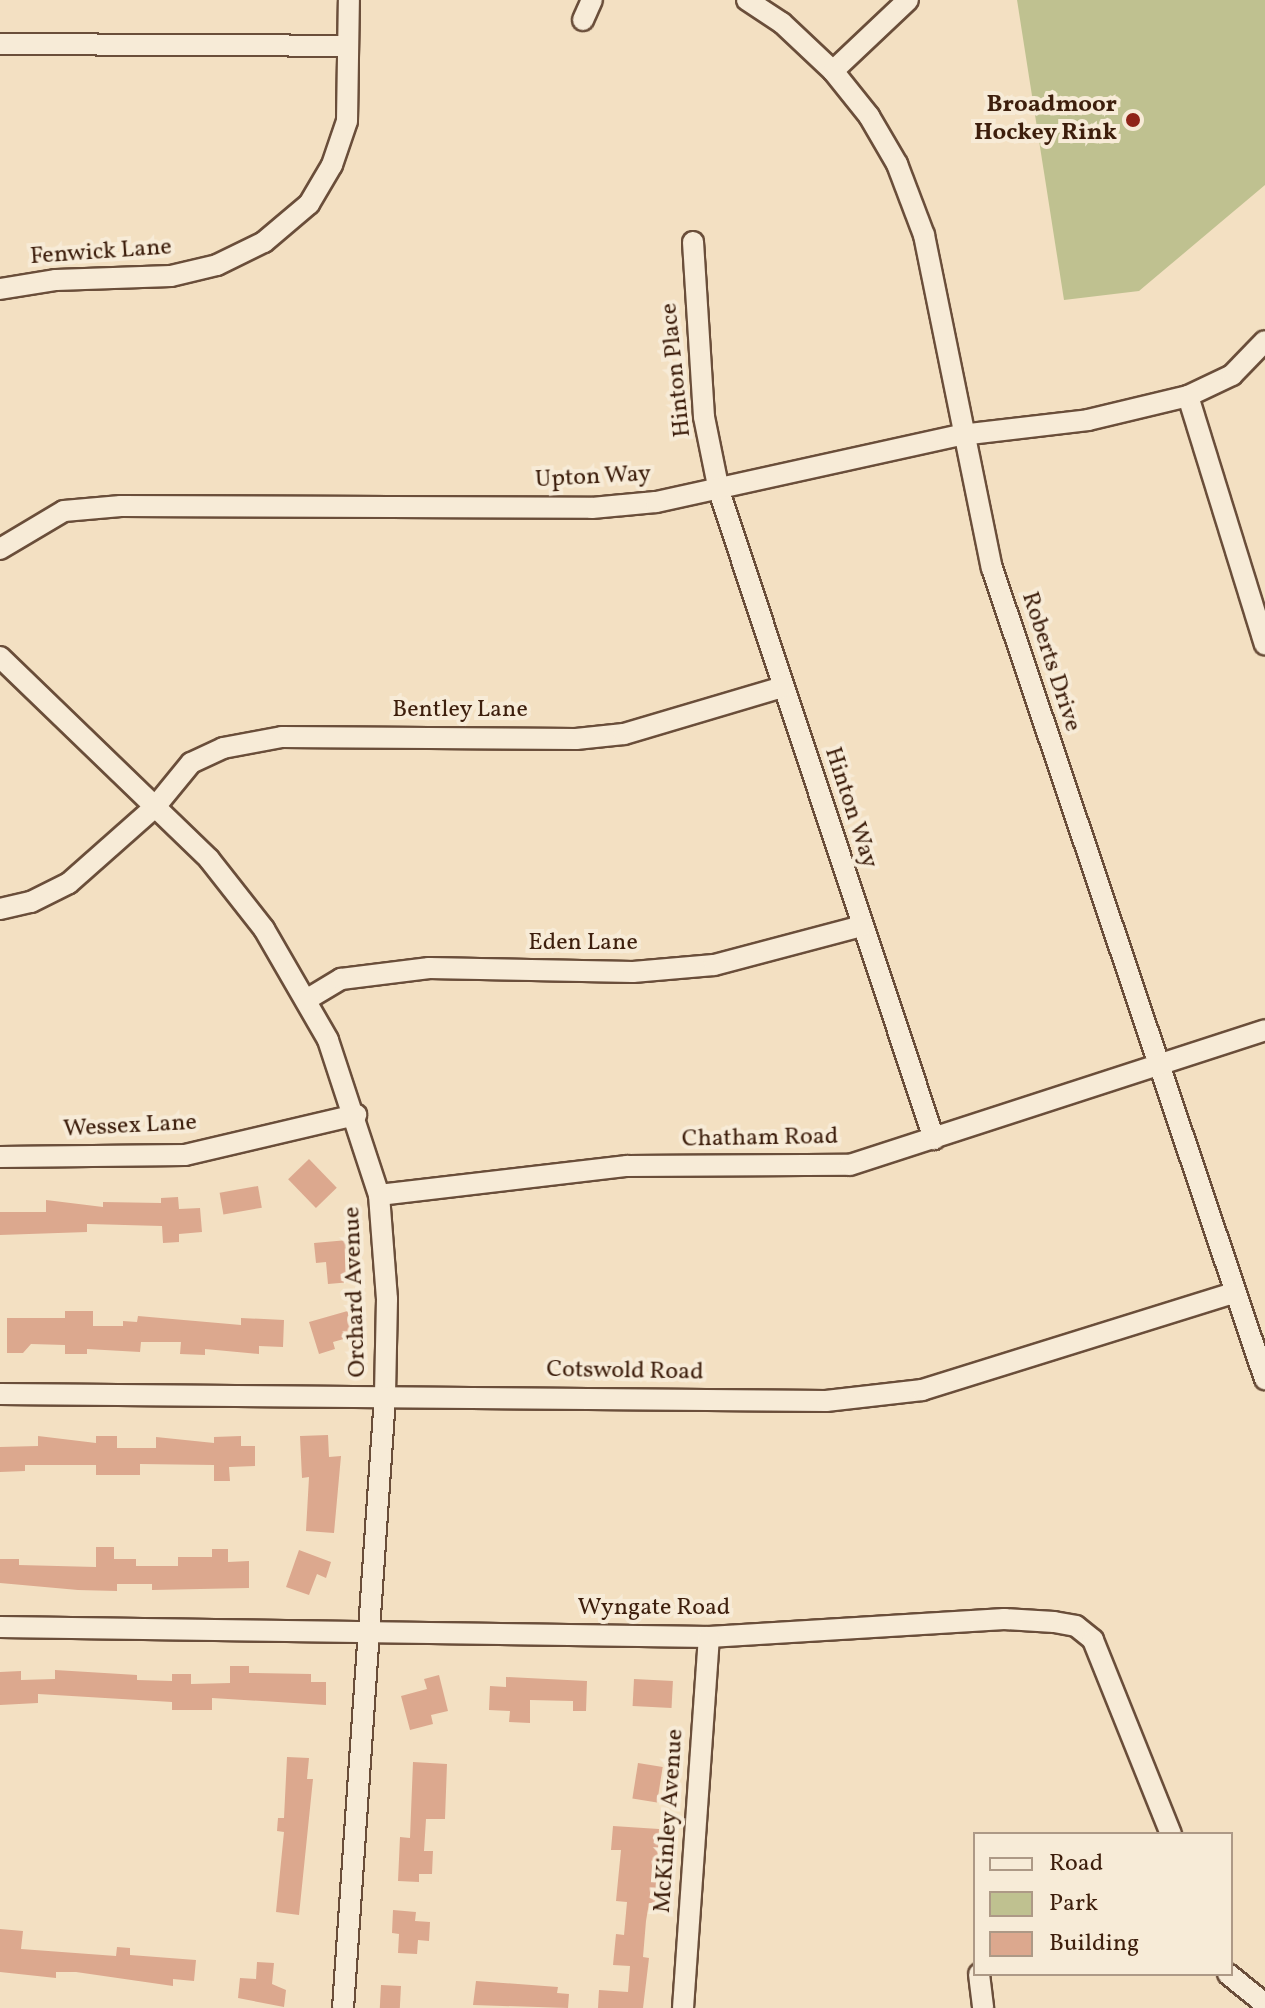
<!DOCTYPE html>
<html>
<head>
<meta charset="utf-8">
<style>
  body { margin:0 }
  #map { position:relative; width:1265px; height:2008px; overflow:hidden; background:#f3e0c2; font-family:Vollkorn,serif }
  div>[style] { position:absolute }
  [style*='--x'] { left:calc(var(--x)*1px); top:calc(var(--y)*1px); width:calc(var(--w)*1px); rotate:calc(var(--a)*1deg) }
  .green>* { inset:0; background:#bfc190 }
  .building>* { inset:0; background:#dca88e; transform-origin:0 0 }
  .roads { filter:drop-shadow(2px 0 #6a4e3a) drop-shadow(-2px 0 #6a4e3a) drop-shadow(0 2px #6a4e3a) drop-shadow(0 -2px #6a4e3a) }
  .street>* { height:20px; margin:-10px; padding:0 10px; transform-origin:10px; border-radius:10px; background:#f7ebd7 }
  .dots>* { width:22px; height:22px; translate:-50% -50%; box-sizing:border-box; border:4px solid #f7ebd7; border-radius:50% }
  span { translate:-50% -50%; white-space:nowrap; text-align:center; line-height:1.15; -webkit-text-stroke:8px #f7ebd7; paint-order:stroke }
  .poi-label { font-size:24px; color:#3d1e0c; font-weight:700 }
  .right { translate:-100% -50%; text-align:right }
  .street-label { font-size:24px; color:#3d1e0c }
  .legend { position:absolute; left:973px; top:1832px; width:260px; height:144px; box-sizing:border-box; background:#f7ebd7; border:2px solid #ad9986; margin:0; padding:10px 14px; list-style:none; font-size:24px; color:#3d1e0c }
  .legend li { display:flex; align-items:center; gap:16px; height:40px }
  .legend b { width:40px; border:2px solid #ad9986 }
</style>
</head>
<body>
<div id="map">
  <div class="green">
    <i style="clip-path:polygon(1017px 0,1265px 0,1265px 185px,1139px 291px,1064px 300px)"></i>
  </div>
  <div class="building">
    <i style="left:309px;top:1159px;width:40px;height:29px;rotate:46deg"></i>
    <i style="left:258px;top:1186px;width:22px;height:39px;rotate:80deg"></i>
    <i style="clip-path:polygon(178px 1197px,179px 1209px,200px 1208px,202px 1232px,179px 1234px,179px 1242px,163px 1243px,162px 1226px,87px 1224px,87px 1232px,0 1235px,0 1212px,46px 1212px,46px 1200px,103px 1207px,103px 1202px,161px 1203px,161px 1198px)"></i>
    <i style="clip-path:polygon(348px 1240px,351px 1282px,328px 1284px,326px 1262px,316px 1263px,314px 1243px)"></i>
    <i style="clip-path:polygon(351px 1310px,358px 1335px,333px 1342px,335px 1349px,319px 1354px,309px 1322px)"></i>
    <i style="clip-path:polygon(65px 1311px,93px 1311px,93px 1326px,123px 1326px,123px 1321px,137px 1322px,138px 1316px,241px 1325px,241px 1318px,284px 1320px,283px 1347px,259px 1346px,259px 1354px,205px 1349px,205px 1355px,180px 1354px,181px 1342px,141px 1342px,140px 1352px,87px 1349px,87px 1354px,65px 1354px,65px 1345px,31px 1344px,23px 1353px,7px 1353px,7px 1318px,65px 1318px)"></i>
    <i style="clip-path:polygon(328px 1435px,329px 1457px,341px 1456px,334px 1533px,306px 1531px,309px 1477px,302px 1478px,300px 1436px)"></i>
    <i style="clip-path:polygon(38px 1436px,96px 1443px,96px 1436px,117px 1436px,117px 1448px,156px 1448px,156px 1437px,214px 1443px,214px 1437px,241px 1436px,241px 1446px,255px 1446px,255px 1466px,229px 1467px,230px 1481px,214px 1481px,214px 1465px,140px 1464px,140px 1475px,96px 1475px,96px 1465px,25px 1465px,25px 1471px,0 1472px,0 1447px,38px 1446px)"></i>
    <i style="clip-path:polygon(96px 1547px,114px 1547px,114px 1559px,136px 1559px,136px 1566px,178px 1566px,178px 1557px,212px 1557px,212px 1549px,228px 1549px,228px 1562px,249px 1561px,249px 1588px,152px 1590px,152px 1584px,117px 1584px,117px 1591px,78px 1590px,0 1583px,0 1559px,19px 1559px,19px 1565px,96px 1567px)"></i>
    <i style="clip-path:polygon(299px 1550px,331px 1562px,326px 1578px,317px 1574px,309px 1595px,286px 1587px)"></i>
    <i style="clip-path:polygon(230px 1666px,249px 1666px,249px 1673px,311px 1674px,311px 1682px,326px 1682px,326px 1705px,212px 1698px,212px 1710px,172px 1710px,172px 1702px,38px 1694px,38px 1703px,0 1705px,0 1672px,21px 1671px,21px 1680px,55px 1679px,55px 1670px,137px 1675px,137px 1680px,172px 1681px,172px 1674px,191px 1674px,191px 1684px,230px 1683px)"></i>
    <i style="clip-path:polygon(439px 1675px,448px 1711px,431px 1715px,433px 1724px,410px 1730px,401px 1696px,427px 1689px,424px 1679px)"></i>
    <i style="clip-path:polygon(506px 1677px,587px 1681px,586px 1711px,573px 1711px,573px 1701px,530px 1700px,530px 1723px,509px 1722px,510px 1711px,489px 1710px,490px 1686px,506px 1687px)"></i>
    <i style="left:634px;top:1679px;width:39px;height:27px;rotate:3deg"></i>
    <i style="clip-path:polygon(287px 1757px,309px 1758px,307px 1779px,313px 1779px,299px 1915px,276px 1912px,284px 1832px,277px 1831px,278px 1818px,284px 1818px)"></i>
    <i style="clip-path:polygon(413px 1762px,447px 1764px,445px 1819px,426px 1819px,424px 1851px,433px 1851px,432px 1874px,419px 1874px,419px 1882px,398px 1881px,400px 1837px,410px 1838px)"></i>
    <i style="left:638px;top:1763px;width:25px;height:36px;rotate:9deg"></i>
    <i style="clip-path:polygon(613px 1826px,659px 1829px,655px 1903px,649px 1903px,646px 1921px,643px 1957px,649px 1958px,643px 2008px,598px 2008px,599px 1990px,628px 1992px,630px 1966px,613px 1965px,616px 1934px,624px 1935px,627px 1902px,616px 1901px,621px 1850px,611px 1850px)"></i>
    <i style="clip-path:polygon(393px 1910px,416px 1912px,415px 1921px,430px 1922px,429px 1941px,418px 1940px,417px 1954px,398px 1953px,399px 1934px,392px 1933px)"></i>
    <i style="clip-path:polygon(0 1929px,23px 1931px,21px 1949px,116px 1956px,117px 1947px,130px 1948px,130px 1955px,196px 1960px,194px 1981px,173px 1979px,173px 1986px,76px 1972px,56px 1972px,56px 1978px,0 1972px)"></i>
    <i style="clip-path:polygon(257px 1962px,274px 1963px,272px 1984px,286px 1990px,284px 2007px,238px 1998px,240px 1978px,256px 1979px)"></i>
    <i style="clip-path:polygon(476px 1981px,558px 1987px,557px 1993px,569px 1994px,568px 2008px,473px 2005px)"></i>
    <i style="left:381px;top:1985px;width:20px;height:23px;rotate:3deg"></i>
  </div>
  <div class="roads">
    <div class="street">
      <i style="--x:747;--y:0;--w:42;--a:33.3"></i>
      <i style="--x:782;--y:23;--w:70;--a:43.3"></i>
      <i style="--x:833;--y:71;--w:58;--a:51.3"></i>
      <i style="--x:869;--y:116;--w:56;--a:59.7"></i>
      <i style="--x:897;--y:164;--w:76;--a:69.2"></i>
      <i style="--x:924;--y:235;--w:340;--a:78.5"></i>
      <i style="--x:992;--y:568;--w:856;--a:71.4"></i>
      <i style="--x:583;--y:20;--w:22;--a:-66"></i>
      <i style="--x:0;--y:44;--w:348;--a:0.3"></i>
      <i style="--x:833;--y:71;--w:103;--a:-43.4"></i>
      <i style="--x:693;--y:242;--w:175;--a:86.4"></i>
      <i style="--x:704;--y:417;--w:76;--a:78.5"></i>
      <i style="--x:719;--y:491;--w:683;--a:71.64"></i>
      <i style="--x:0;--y:289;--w:57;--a:-9.1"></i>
      <i style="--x:56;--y:280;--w:115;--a:-2"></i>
      <i style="--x:171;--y:276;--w:47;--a:-13.4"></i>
      <i style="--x:217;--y:265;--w:52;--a:-26.1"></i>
      <i style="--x:264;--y:242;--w:59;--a:-40.2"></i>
      <i style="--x:309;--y:204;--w:45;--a:-59.5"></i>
      <i style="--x:332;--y:165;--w:46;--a:-71.2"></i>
      <i style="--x:347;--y:121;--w:121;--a:-89.1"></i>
      <i style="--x:1188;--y:396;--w:260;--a:72.8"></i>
      <i style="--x:0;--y:549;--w:74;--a:-30.7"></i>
      <i style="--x:64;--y:511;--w:57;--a:-5"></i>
      <i style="--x:121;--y:506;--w:471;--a:0.2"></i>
      <i style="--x:592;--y:508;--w:64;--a:-5.4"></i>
      <i style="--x:656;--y:502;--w:312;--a:-12.4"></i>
      <i style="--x:961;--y:435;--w:128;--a:-6.7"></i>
      <i style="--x:1088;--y:420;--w:103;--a:-13.5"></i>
      <i style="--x:1188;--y:396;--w:49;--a:-25.5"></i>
      <i style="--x:1232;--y:375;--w:47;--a:-45.9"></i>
      <i style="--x:0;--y:657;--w:291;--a:44"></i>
      <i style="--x:209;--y:859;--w:89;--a:51.8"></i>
      <i style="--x:264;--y:929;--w:128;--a:60"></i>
      <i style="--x:328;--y:1040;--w:163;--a:71.8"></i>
      <i style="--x:379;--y:1195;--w:104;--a:85.6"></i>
      <i style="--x:387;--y:1299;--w:98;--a:91.2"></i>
      <i style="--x:385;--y:1397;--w:612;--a:93.93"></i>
      <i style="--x:0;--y:909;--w:32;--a:-13"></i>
      <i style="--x:31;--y:902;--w:42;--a:-26.6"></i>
      <i style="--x:69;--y:883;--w:115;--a:-41.5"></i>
      <i style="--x:155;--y:807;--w:57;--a:-50.7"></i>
      <i style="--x:191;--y:763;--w:35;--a:-25"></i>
      <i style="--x:223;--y:748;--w:60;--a:-10.6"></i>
      <i style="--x:282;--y:737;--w:294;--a:0.4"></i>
      <i style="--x:576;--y:739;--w:48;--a:-5.9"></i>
      <i style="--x:624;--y:734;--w:166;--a:-16.5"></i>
      <i style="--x:306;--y:1000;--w:41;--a:-31"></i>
      <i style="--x:341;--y:979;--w:89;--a:-7.1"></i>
      <i style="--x:429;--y:968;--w:204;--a:1.1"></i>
      <i style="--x:633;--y:972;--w:81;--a:-4.9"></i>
      <i style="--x:714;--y:965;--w:153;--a:-14.8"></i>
      <i style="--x:0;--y:1157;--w:185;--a:-0.6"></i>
      <i style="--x:185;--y:1155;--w:176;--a:-13.2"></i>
      <i style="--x:379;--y:1195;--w:250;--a:-6.7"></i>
      <i style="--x:627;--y:1166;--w:223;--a:-0.3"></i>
      <i style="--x:850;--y:1165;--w:436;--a:-18"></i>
      <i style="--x:0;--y:1394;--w:826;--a:0.49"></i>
      <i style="--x:826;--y:1401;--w:97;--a:-6.5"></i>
      <i style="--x:922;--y:1390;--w:327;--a:-17.3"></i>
      <i style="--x:0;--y:1627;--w:709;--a:0.81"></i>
      <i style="--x:709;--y:1637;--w:296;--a:-3.5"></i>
      <i style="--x:1004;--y:1619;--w:50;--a:3.4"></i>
      <i style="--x:1054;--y:1622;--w:22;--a:10"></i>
      <i style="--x:1076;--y:1626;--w:22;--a:39"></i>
      <i style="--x:1093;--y:1640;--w:209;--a:68.1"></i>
      <i style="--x:979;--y:1974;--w:34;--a:83"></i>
      <i style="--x:1228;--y:1974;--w:48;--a:39"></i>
      <i style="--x:683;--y:2008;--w:372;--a:-86"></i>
    </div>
  </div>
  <div class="dots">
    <i style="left:1133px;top:120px;background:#8f2418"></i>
  </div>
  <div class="poi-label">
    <span class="right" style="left:1117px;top:120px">Broadmoor<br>Hockey Rink</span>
  </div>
  <div class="street-label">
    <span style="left:101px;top:253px;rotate:-4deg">Fenwick Lane</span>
    <span style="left:677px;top:370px;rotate:-96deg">Hinton Place</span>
    <span style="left:593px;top:478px;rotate:-3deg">Upton Way</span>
    <span style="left:1050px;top:662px;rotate:72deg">Roberts Drive</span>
    <span style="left:460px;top:711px">Bentley Lane</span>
    <span style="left:850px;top:808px;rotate:72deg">Hinton Way</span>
    <span style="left:583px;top:944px">Eden Lane</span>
    <span style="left:130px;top:1127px;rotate:-3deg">Wessex Lane</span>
    <span style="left:760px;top:1139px;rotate:-1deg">Chatham Road</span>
    <span style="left:356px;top:1292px;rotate:-92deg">Orchard Avenue</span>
    <span style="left:625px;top:1372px;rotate:1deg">Cotswold Road</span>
    <span style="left:654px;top:1609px">Wyngate Road</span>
    <span style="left:670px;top:1821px;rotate:-86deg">McKinley Avenue</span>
  </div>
  <ul class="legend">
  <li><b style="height:10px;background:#f7ebd7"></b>Road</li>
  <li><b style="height:22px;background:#bfc190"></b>Park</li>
  <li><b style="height:22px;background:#dca88e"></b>Building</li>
  </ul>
</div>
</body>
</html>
